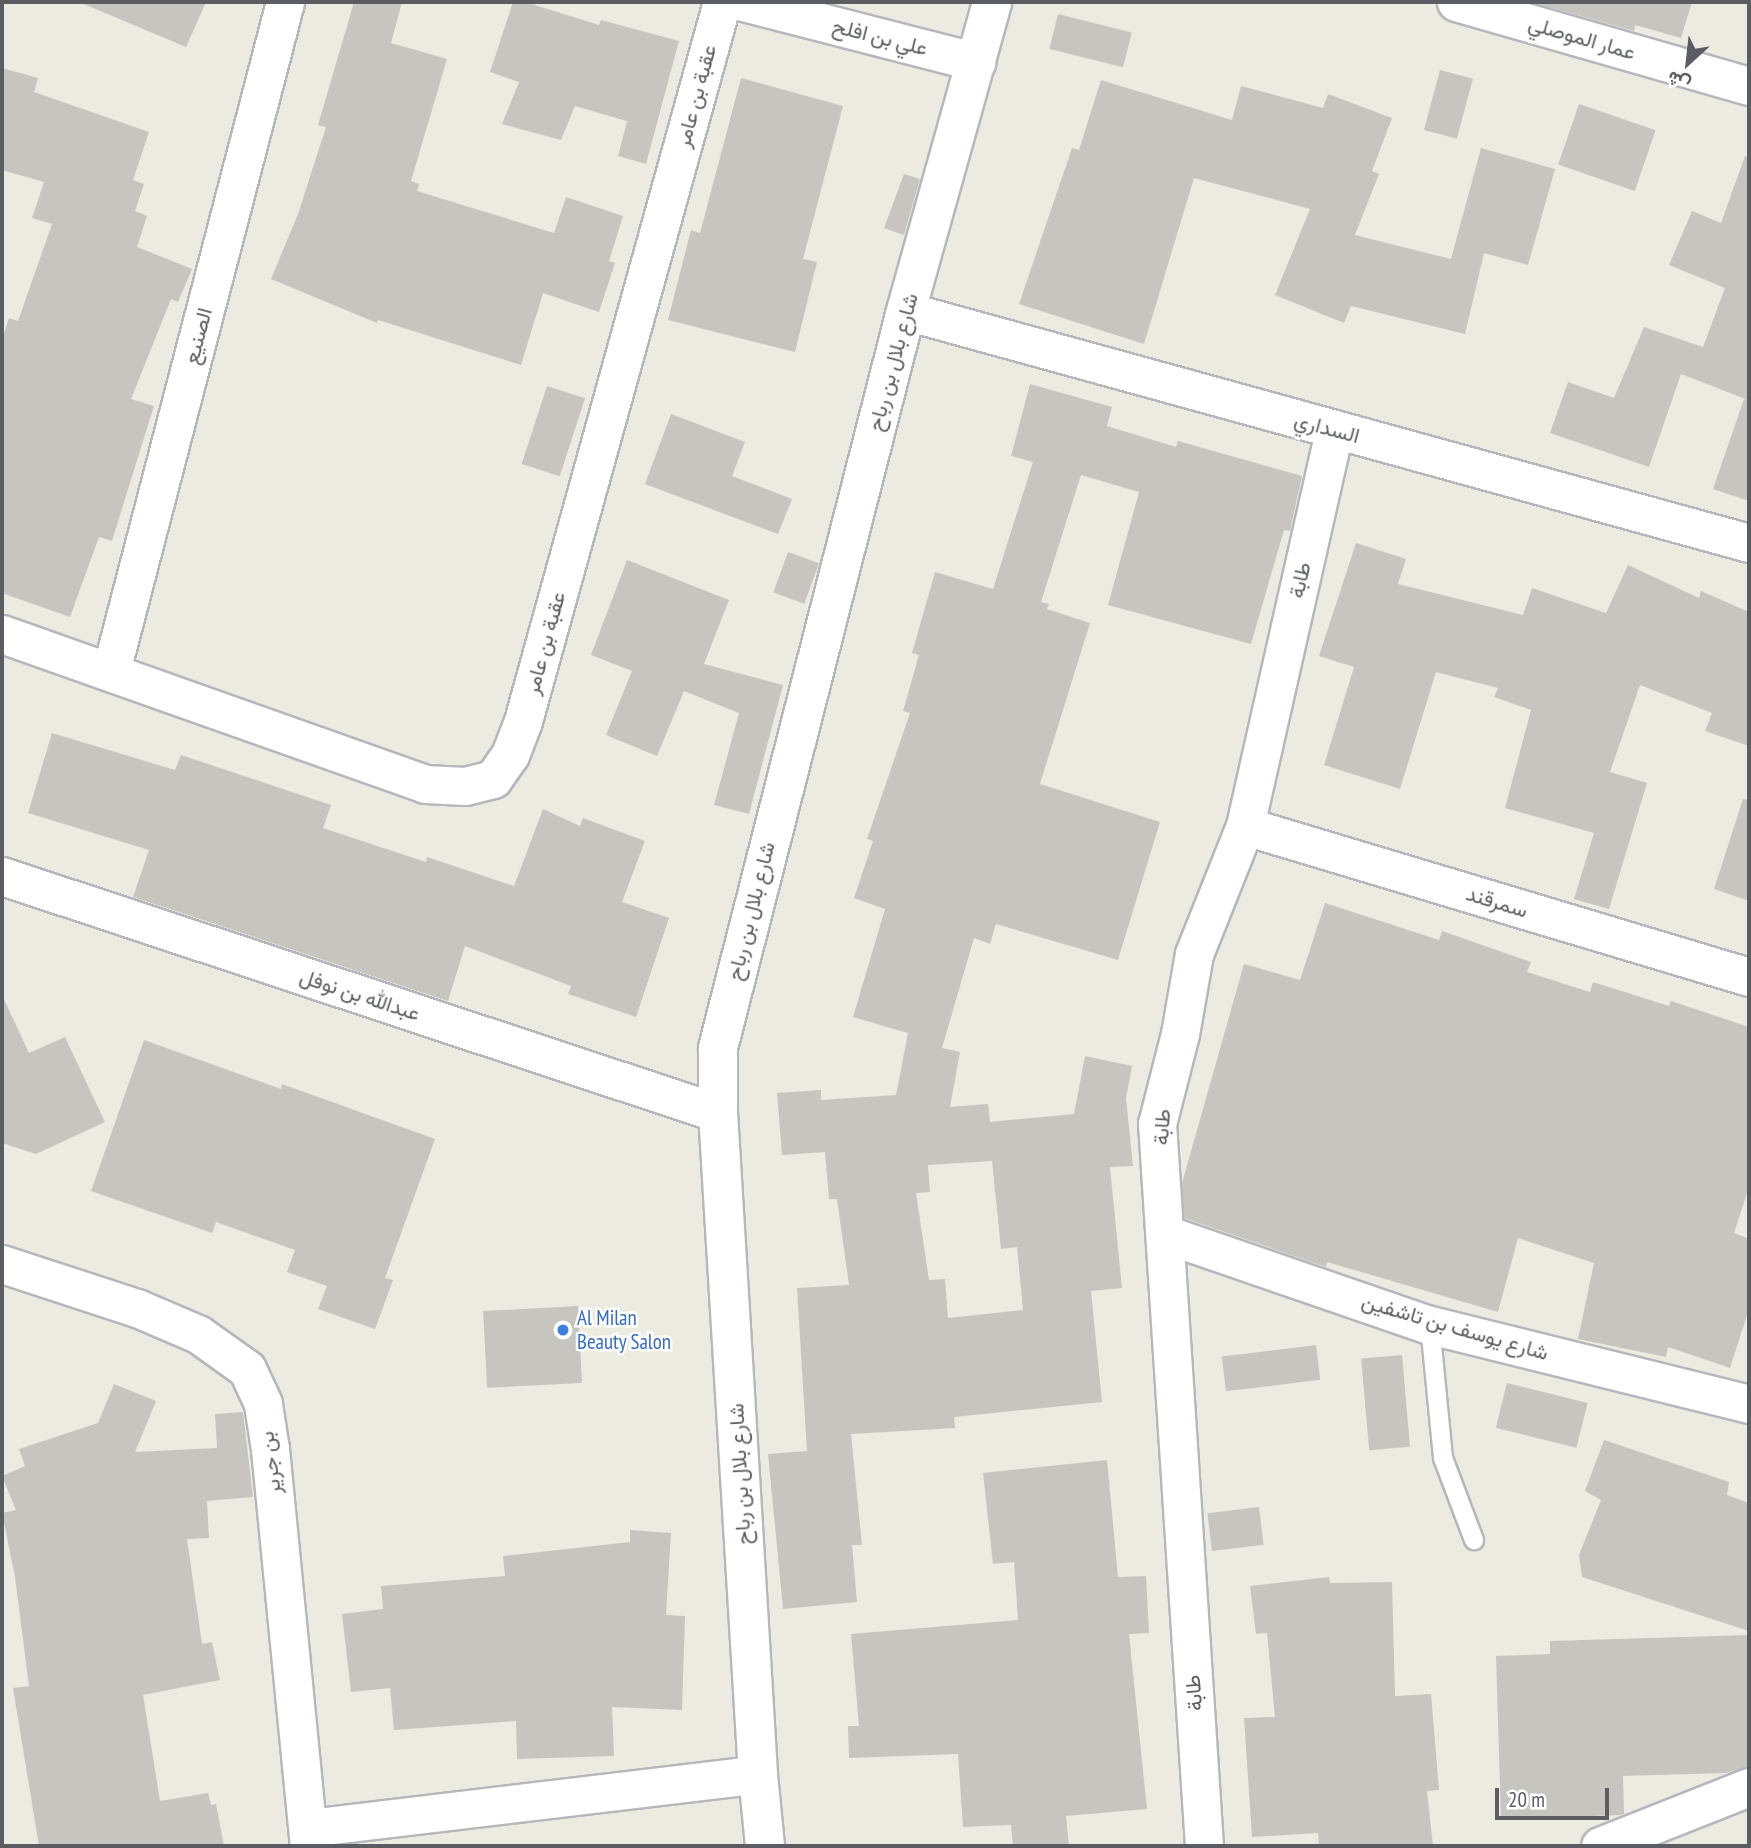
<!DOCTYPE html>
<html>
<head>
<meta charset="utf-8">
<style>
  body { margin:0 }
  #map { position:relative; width:1751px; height:1848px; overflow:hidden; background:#ecebe2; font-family:"PT Sans Narrow",Vazirmatn,sans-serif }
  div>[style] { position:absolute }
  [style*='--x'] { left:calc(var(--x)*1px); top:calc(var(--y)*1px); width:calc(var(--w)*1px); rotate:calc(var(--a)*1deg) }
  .building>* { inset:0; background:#c7c5c0; transform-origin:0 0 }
  .roads { filter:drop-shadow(2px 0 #b5b7bb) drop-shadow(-2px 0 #b5b7bb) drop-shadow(0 2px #b5b7bb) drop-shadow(0 -2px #b5b7bb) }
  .lane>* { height:18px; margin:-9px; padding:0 9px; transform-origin:9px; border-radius:9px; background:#fff }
  .street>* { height:37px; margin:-18.5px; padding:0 18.5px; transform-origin:18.5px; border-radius:18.5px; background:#fff }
  .secondary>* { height:38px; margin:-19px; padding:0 19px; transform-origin:19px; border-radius:19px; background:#fff }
  .dots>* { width:19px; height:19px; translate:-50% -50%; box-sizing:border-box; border:4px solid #fff; border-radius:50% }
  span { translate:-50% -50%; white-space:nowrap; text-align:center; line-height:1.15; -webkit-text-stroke:5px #fff; paint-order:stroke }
  .street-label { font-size:21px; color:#5b5d62 }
  .shop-label { font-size:21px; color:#366cbe }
  .left { translate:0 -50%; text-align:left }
  .frame { position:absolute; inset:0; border:4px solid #5b5d62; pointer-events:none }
  .north { position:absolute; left:1653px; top:28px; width:70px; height:70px; -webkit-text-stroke:5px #fff; paint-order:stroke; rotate:207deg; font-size:19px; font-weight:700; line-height:28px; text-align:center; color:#5b5d62 }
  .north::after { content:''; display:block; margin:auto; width:24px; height:32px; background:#5b5d62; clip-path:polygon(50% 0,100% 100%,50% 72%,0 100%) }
  .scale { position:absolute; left:1495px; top:1788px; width:114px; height:32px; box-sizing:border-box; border:4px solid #5b5d62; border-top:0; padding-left:9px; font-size:21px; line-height:24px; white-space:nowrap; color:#5b5d62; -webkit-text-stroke:5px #fff; paint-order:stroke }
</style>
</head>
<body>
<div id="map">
  <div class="building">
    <i style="clip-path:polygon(79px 2px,206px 2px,186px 47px)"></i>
    <i style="clip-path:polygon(354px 2px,402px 2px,391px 43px,447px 59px,411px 181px,419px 184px,417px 191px,554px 233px,566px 197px,623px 216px,609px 261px,615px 263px,599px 312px,543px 293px,521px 365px,378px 320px,377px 323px,271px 279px,298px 214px,326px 127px,318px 125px)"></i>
    <i style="clip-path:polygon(513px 2px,525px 2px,599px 25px,601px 20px,679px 41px,646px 164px,618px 156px,627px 121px,575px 106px,561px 140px,502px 124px,519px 82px,490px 72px)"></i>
    <i style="clip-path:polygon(1531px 2px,1692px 2px,1681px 38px,1635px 25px,1634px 31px)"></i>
    <i style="left:1058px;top:14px;width:76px;height:36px;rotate:14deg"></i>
    <i style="clip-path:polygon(2px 68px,38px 78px,34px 92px,149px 132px,133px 180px,144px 184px,135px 211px,147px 216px,137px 247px,192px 269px,178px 302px,171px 299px,131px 399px,154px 406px,112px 541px,99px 537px,70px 617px,2px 593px,2px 340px,9px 318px,18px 321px,52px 224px,32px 218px,44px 182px,2px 170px)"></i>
    <i style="left:1440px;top:70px;width:34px;height:62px;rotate:15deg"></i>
    <i style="clip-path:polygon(741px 78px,843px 106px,803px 259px,817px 262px,795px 352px,668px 320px,691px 230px,700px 233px)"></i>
    <i style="clip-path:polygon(1101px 80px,1232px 120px,1241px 86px,1323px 108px,1328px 94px,1392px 118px,1372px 171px,1379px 174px,1355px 235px,1451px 259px,1481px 148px,1555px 169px,1528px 265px,1484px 253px,1465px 334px,1351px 306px,1344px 323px,1275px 295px,1310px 209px,1194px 178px,1144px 344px,1019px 304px,1072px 148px,1079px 150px)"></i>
    <i style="left:1579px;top:104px;width:81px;height:64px;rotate:19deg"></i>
    <i style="clip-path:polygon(1745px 156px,1749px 157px,1749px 501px,1713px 489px,1744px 399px,1748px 400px,1681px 374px,1649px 467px,1550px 433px,1568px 382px,1614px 398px,1644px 327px,1703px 347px,1725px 288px,1669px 265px,1692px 211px,1721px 223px)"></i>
    <i style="clip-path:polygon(904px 174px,920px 179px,904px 235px,884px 228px)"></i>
    <i style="clip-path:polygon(evenodd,1030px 384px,1112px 407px,1107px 426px,1176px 447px,1178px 441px,1302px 476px,1290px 531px,1284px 530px,1251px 644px,1108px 605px,1139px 492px,1081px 475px,1041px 602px,1049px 604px,1047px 609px,1090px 623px,1040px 784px,1160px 822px,1118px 960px,996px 924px,990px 944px,974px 938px,942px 1048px,960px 1052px,950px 1107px,988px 1104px,990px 1122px,1074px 1114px,1085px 1056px,1132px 1066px,1126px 1098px,1133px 1166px,1110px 1167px,1122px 1288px,1091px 1291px,1102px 1402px,954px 1417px,955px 1428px,851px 1434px,862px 1545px,852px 1545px,857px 1602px,783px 1609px,768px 1454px,807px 1451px,797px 1288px,849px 1285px,837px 1199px,829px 1199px,825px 1152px,782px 1155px,777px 1093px,821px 1090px,821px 1100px,896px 1095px,908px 1033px,853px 1017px,885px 909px,854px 898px,873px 841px,867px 839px,910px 713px,903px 711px,919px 655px,912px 653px,935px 572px,993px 589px,1033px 462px,1011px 456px,1030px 384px,992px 1161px,1001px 1249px,1017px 1247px,1023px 1310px,948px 1318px,945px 1279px,929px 1280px,916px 1193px,930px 1192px,928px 1165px,992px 1161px)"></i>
    <i style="left:547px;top:386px;width:40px;height:82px;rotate:18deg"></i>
    <i style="clip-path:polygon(671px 414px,745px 442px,732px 476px,792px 499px,778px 534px,645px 484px)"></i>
    <i style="clip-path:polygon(1356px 543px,1406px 559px,1398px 584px,1523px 615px,1532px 588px,1606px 613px,1628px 565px,1699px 598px,1701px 591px,1749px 612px,1749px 746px,1705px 731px,1712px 713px,1640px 685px,1610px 772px,1647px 783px,1609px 909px,1574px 899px,1594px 833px,1505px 808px,1531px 710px,1494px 697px,1498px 688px,1436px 672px,1400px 789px,1324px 765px,1354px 667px,1319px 656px)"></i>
    <i style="left:788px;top:552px;width:33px;height:43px;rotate:20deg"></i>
    <i style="clip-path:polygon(627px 560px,729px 600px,704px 664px,783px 685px,749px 814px,714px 805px,739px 713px,684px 691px,657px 756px,606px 735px,632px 671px,591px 655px)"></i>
    <i style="clip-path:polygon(52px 733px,175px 770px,181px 755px,331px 805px,323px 828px,426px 862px,427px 857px,514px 886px,543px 809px,580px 826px,583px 818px,645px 841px,622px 902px,669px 918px,636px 1017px,568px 994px,571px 986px,465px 946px,448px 1001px,133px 897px,149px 850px,28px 813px)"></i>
    <i style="clip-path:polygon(1743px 799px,1749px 800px,1749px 901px,1714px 889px)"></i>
    <i style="clip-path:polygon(1325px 903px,1439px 940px,1442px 931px,1531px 962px,1527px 972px,1590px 992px,1593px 982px,1669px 1006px,1671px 1001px,1749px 1027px,1749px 1187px,1734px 1233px,1749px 1239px,1749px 1309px,1730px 1368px,1668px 1347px,1666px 1357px,1578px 1339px,1594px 1263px,1518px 1238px,1498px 1312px,1327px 1262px,1326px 1267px,1184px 1218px,1182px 1183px,1244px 964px,1300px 980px)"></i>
    <i style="clip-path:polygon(2px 995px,29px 1053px,65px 1037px,105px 1122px,36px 1154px,2px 1143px)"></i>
    <i style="clip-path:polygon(144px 1040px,281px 1089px,282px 1084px,435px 1139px,385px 1278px,393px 1280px,375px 1329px,318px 1309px,327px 1286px,287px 1272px,295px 1250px,216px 1222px,212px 1233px,91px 1191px)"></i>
    <i style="left:578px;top:1306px;width:77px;height:95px;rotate:87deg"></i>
    <i style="left:1316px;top:1345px;width:35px;height:95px;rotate:83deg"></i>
    <i style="left:1402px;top:1355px;width:92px;height:41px;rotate:85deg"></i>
    <i style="left:1507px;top:1383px;width:83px;height:46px;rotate:14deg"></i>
    <i style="clip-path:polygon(114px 1384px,156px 1401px,135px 1452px,217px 1448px,215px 1414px,243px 1412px,253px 1497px,207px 1501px,209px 1538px,187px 1539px,202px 1644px,212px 1642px,220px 1680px,143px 1695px,160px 1801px,208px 1793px,211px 1805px,216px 1804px,224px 1846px,39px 1846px,13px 1688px,29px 1686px,15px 1577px,2px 1513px,16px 1510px,2px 1476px,25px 1466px,19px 1449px,98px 1423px)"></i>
    <i style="clip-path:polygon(1604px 1440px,1729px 1482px,1727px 1495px,1749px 1503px,1749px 1631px,1582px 1577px,1579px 1555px,1601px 1500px,1585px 1491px)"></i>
    <i style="clip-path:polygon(1107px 1460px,1118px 1577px,1146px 1576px,1149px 1633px,1129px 1634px,1147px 1809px,1066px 1816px,1069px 1846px,1013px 1846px,1011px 1825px,963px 1827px,958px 1754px,849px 1758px,848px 1726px,859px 1726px,851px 1634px,1018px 1620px,1014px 1562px,993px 1564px,983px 1473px)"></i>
    <i style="left:1259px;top:1507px;width:38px;height:52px;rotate:83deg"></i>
    <i style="clip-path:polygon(630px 1530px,671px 1533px,666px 1615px,685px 1616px,682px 1710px,612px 1707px,614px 1756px,517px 1759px,516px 1721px,394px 1730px,390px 1688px,351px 1692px,342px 1614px,383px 1609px,381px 1586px,505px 1576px,503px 1556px,630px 1542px)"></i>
    <i style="clip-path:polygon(1329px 1577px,1330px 1583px,1392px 1582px,1395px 1696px,1431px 1694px,1439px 1790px,1427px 1791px,1433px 1846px,1319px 1846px,1318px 1833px,1252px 1837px,1244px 1718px,1275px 1717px,1267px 1633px,1256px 1634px,1250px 1586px)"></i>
    <i style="clip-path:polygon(1749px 1635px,1749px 1766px,1726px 1773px,1623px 1776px,1624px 1814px,1620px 1815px,1501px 1819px,1496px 1656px,1550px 1654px,1550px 1641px)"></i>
  </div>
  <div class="roads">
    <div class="lane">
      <i style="--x:1430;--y:1325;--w:134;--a:84.4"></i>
      <i style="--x:1443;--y:1458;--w:88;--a:69.3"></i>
    </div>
    <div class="street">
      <i style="--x:743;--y:2;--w:241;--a:14.4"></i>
      <i style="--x:1456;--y:2;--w:305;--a:16"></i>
      <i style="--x:906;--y:311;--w:874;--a:15.39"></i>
      <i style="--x:2;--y:634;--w:449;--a:19.5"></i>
      <i style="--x:425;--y:784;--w:40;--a:2.9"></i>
      <i style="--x:465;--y:786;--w:29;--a:-14"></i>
      <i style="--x:493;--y:779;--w:29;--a:-55"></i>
      <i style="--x:510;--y:755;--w:36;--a:-69"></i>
      <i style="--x:523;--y:721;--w:746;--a:-74.53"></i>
      <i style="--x:111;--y:671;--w:691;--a:-75.42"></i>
      <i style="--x:1245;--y:826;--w:526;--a:16.68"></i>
      <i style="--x:2;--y:876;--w:754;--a:18.31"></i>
      <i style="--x:1165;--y:1234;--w:280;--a:19"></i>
      <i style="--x:1430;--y:1325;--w:329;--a:13.9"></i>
      <i style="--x:2;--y:1264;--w:142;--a:18.1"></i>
      <i style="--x:137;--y:1308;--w:66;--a:23.1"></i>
      <i style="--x:198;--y:1334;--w:60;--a:35.5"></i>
      <i style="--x:247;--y:1369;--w:38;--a:65"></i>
      <i style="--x:263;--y:1404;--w:46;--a:81.2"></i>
      <i style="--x:270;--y:1449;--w:399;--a:84.4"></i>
      <i style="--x:308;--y:1828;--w:453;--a:-6.8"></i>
      <i style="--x:1204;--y:1846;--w:724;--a:-93.72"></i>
      <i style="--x:1157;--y:1124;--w:93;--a:-75.7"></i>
      <i style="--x:1180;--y:1034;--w:81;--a:-80.1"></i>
      <i style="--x:1194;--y:954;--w:138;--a:-68.3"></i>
      <i style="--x:1245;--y:826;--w:406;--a:-77.3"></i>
      <i style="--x:1600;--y:1846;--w:160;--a:-21.6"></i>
    </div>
    <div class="secondary">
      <i style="--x:765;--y:1846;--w:72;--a:-95.6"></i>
      <i style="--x:758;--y:1774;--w:662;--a:-93.46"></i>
      <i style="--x:718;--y:1113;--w:65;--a:-90"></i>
      <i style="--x:718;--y:1048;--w:761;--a:-75.69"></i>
      <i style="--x:906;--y:311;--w:321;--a:-74.4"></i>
    </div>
  </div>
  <div class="dots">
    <i style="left:563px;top:1330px;background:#3f7fe0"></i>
  </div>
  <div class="street-label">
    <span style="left:880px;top:37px;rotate:14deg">علي بن افلح</span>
    <span style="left:1582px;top:38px;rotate:16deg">عمار الموصلي</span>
    <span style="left:696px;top:96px;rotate:-75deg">عقبة بن عامر</span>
    <span style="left:198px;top:336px;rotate:-75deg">الصنيع</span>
    <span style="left:893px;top:362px;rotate:-75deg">شارع بلال بن رباح</span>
    <span style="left:1327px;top:428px;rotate:15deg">السداري</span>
    <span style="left:1300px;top:580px;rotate:-77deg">طابة</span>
    <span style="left:545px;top:643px;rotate:-75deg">عقبة بن عامر</span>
    <span style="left:1497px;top:902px;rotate:17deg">سمرقند</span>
    <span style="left:751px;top:911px;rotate:-76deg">شارع بلال بن رباح</span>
    <span style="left:360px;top:995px;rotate:18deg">عبدالله بن نوفل</span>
    <span style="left:1162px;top:1127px;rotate:-86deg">طابة</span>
    <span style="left:1455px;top:1327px;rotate:16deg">شارع يوسف بن تاشفين</span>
    <span style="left:270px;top:1463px;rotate:-97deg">بن جرير</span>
    <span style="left:740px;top:1474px;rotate:-93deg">شارع بلال بن رباح</span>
    <span style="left:1194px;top:1693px;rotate:-94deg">طابة</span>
  </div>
  <div class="shop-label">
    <span class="left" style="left:577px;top:1330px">Al Milan<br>Beauty Salon</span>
  </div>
  <div class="frame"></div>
  <div class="north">ش</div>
  <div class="scale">20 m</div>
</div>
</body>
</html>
